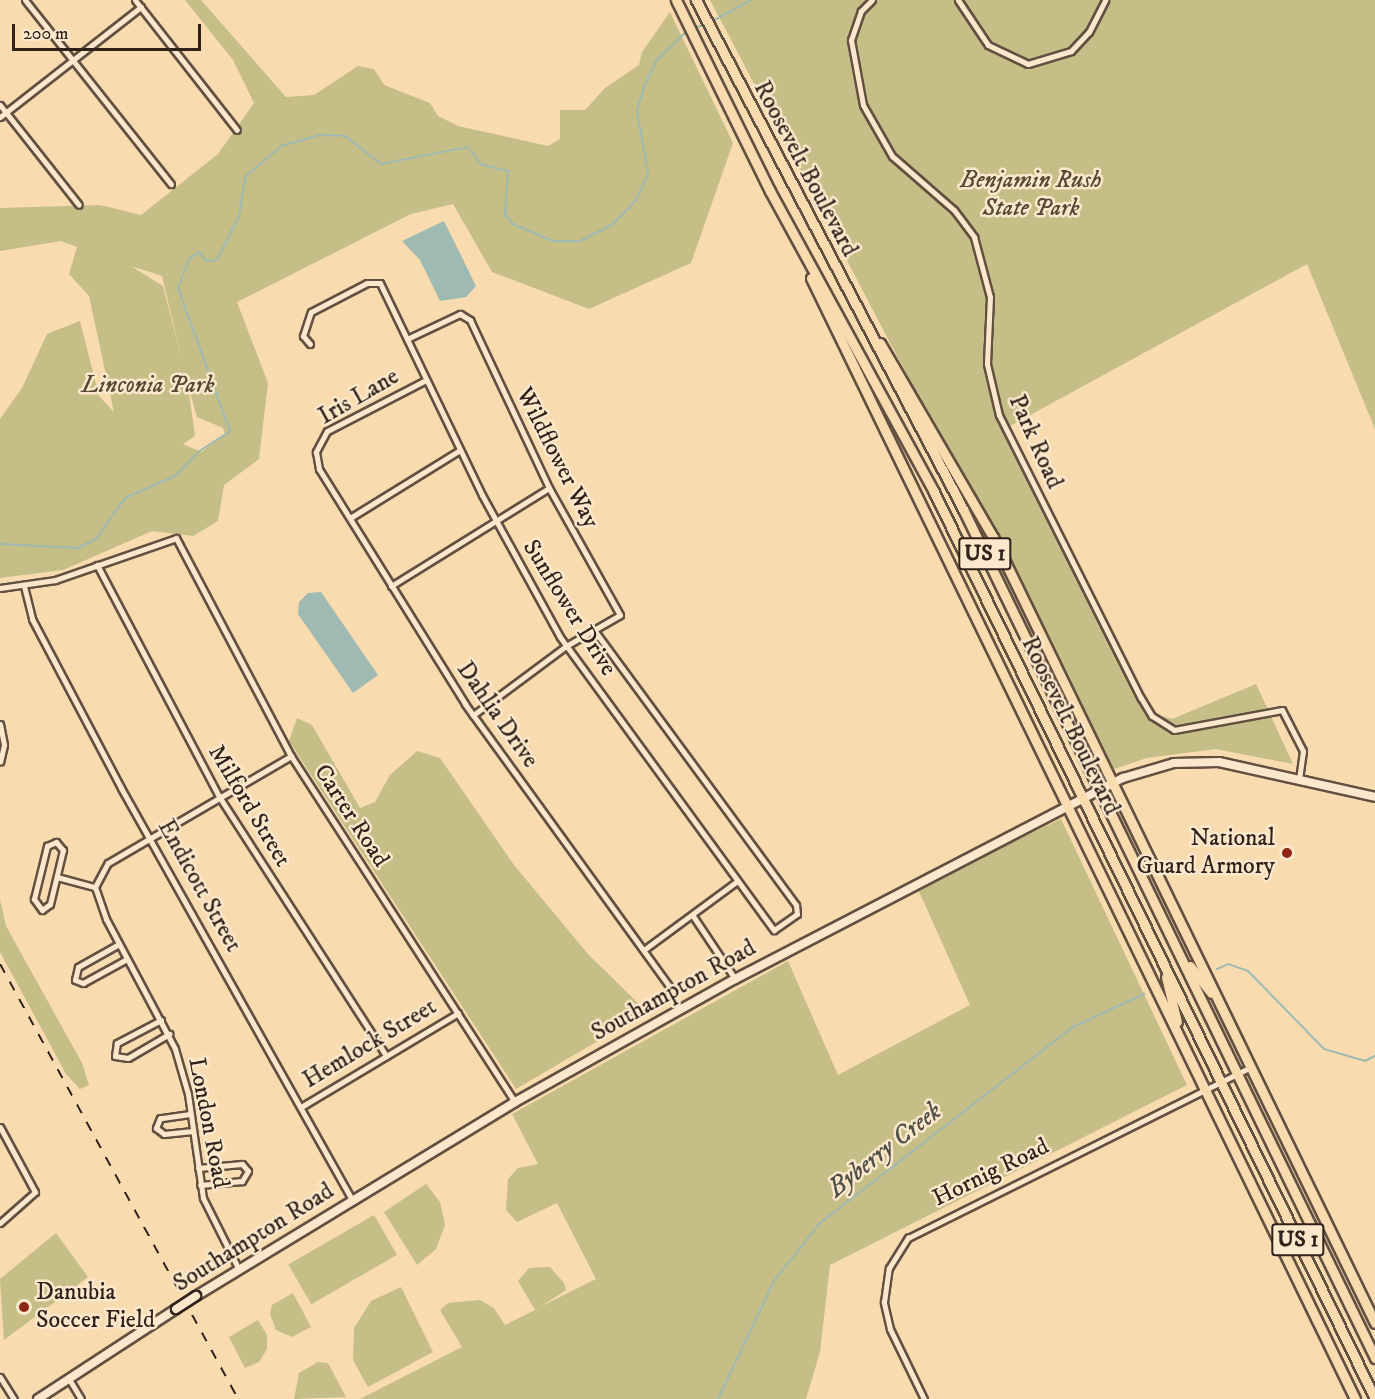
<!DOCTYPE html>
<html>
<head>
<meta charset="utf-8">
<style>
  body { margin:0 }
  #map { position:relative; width:1375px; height:1399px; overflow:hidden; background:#f9dbb0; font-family:"IM FELL DW Pica",serif }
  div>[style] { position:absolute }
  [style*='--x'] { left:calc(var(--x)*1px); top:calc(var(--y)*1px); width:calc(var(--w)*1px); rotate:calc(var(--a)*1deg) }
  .green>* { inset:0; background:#c5be86; transform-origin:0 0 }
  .water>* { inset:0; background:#9fbab2 }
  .stream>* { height:2px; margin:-1px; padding:0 1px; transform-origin:1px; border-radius:1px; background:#9fbab2 }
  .roads { filter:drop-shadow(2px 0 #625040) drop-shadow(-2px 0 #625040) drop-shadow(0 2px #625040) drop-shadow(0 -2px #625040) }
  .street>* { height:5px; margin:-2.5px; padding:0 2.5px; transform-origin:2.5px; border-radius:2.5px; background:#fbe8cc }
  .secondary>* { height:8px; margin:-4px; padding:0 4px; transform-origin:4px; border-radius:4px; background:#fbe8cc }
  .highway>* { height:9px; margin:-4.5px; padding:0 4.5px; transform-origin:4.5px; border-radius:4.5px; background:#f9dbb0 }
  .rail>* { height:2px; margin-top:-1px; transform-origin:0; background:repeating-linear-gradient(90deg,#30221a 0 10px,transparent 0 20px) }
  .bridges { filter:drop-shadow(2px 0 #30221a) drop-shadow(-2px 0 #30221a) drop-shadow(0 2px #30221a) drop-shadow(0 -2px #30221a) }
  .secondary-bridge>* { height:8px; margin:-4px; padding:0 4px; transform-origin:4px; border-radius:4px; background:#fbe8cc }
  .dots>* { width:16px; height:16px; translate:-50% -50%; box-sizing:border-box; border:3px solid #fbe8cc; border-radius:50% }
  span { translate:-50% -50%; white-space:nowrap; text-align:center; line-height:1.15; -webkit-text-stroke:5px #fbe8cc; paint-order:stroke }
  .shield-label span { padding:2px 4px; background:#fbe8cc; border:2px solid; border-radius:4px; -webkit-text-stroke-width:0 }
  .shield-label { font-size:22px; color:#30221a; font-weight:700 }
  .street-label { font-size:24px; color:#30221a }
  .park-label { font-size:24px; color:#554935; font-style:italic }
  .poi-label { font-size:24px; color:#30221a }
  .right { translate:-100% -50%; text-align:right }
  .left { translate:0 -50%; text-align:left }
  .water-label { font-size:26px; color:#515048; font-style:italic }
  .scale { position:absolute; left:12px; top:24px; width:189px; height:27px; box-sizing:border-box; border:3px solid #30221a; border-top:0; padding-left:8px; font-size:18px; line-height:21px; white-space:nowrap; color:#30221a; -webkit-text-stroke:4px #fbe8cc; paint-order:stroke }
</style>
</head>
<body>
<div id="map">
  <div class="green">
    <i style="clip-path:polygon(evenodd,185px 0,201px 0,286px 97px,314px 95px,358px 66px,374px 69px,384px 85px,430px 103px,438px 116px,458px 126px,548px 146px,560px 139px,560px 110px,585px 110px,605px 88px,639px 65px,642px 52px,670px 12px,733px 143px,691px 263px,589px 309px,492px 272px,453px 204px,411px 214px,237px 302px,268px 383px,259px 459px,224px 485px,218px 521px,193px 536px,152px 531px,63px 570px,0 578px,0 419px,22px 388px,47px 334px,80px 321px,99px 396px,114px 412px,89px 296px,69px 274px,77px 247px,61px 241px,0 251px,0 208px,100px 205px,141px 215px,218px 154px,254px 103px,233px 60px,185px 0,131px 266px,162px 276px,183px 364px,163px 286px,131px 266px,185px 0,188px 386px,197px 417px,223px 428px,225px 435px,201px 452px,183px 444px,195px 436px,188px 386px)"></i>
    <i style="clip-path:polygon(710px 0,1375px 0,1375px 429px,1307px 264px,1010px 426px,1145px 711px,1172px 719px,1256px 684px,1293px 764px,1216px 749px,1147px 758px,1114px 769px)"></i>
    <i style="clip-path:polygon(297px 718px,312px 725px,360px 808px,375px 802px,390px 775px,417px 751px,440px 758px,514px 865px,588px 954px,647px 1012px,516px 1089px,289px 741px)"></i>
    <i style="clip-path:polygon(1061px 819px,1187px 1085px,830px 1265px,820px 1352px,806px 1399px,360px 1399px,462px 1347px,440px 1310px,448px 1303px,480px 1300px,494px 1308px,505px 1325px,535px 1310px,518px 1281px,529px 1268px,550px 1267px,564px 1283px,566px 1290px,540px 1307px,596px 1279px,557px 1203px,517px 1222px,506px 1210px,508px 1179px,518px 1168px,538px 1164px,512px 1114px,788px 961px,838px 1075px,970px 1005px,917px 887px)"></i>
    <i style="clip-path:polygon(0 900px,6px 926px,82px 1063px,89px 1085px,80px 1089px,66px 1074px,0 952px)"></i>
    <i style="clip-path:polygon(426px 1184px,440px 1202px,445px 1225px,436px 1249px,417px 1265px,384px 1212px)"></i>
    <i style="left:374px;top:1215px;width:46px;height:99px;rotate:60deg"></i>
    <i style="clip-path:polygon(56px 1233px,88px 1277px,4px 1340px,0 1279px)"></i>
    <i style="clip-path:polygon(401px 1287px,433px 1352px,368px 1387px,353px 1360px,354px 1328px,371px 1301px)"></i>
    <i style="clip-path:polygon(293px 1293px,311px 1327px,292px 1337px,276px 1330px,270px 1314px,272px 1305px)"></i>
    <i style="clip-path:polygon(258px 1320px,267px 1335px,267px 1349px,259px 1362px,245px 1368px,229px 1337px)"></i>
    <i style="clip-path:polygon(318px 1362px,328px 1363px,346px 1397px,294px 1399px,299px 1373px)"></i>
  </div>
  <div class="water">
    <i style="clip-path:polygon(444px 221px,476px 286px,466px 297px,440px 301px,420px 260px,402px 241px)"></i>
    <i style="clip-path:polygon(321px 592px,378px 675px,353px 693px,298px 614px,299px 602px,308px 593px)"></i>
  </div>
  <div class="stream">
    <i style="--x:711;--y:22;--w:46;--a:-28.8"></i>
    <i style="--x:694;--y:28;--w:13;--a:-18"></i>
    <i style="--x:0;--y:544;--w:78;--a:2.9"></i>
    <i style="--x:78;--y:548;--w:20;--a:-27"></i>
    <i style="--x:96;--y:539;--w:50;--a:-54.7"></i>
    <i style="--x:125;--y:498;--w:55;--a:-23.7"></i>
    <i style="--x:175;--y:476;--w:33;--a:-46"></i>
    <i style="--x:198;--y:452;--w:38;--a:-33"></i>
    <i style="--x:230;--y:431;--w:152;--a:-110"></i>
    <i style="--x:178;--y:288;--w:31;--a:-69"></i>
    <i style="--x:189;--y:259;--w:12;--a:-35"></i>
    <i style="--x:199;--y:252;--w:11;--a:52"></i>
    <i style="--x:206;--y:261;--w:11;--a:-5"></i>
    <i style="--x:217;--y:260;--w:49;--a:-63.4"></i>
    <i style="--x:239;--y:216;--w:39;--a:-81"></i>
    <i style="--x:245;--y:177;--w:48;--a:-40.7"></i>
    <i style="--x:281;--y:146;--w:41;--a:-15.8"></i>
    <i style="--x:320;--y:135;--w:25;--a:2"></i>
    <i style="--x:345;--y:136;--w:46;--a:37.9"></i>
    <i style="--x:381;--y:164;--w:89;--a:-11.1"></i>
    <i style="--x:468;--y:147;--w:21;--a:53"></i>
    <i style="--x:481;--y:164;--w:28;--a:15"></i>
    <i style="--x:508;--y:171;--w:44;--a:93.9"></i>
    <i style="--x:505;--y:215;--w:12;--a:48"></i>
    <i style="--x:513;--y:224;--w:43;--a:23"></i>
    <i style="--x:553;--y:241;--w:27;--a:0"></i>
    <i style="--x:580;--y:241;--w:36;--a:-27"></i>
    <i style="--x:612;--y:225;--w:35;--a:-46"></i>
    <i style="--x:636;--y:200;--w:29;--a:-65"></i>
    <i style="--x:648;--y:174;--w:64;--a:-99.9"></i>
    <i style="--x:637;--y:111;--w:25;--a:-74"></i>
    <i style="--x:644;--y:87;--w:29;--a:-65"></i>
    <i style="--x:656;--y:61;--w:46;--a:-44.1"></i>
    <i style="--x:1217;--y:969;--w:12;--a:-24"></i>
    <i style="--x:1228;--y:964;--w:21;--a:19"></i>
    <i style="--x:1248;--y:971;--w:109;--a:45.7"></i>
    <i style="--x:1324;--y:1049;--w:43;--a:16.3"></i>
    <i style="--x:1365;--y:1061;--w:11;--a:-27"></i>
    <i style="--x:718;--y:1399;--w:131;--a:-64.6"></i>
    <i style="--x:774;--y:1281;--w:74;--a:-51.6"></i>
    <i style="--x:820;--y:1223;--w:318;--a:-37.8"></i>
    <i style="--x:1071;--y:1028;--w:81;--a:-25"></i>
  </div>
  <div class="roads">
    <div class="street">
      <i style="--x:25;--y:0;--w:235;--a:51.6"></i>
      <i style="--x:135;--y:0;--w:165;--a:51.9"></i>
      <i style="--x:872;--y:0;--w:16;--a:135"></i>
      <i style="--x:861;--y:11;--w:31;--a:109"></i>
      <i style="--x:851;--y:40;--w:66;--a:79.5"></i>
      <i style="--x:863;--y:105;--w:59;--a:60.4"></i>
      <i style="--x:892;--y:156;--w:82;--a:41.1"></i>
      <i style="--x:954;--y:210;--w:34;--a:53"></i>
      <i style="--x:974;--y:237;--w:62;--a:75.1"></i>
      <i style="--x:990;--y:297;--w:67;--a:92.6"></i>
      <i style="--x:987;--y:364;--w:52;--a:76.8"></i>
      <i style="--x:999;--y:415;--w:317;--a:63.4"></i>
      <i style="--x:1141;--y:698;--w:21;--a:59"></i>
      <i style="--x:1152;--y:716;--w:26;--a:32"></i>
      <i style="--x:1174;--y:730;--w:110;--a:-10.5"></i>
      <i style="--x:1282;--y:710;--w:46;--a:62.9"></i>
      <i style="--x:1303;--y:751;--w:27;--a:98"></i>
      <i style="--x:958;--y:0;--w:54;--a:56.3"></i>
      <i style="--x:988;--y:45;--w:44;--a:25.4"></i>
      <i style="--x:1028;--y:64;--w:45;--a:-16.8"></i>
      <i style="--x:1071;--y:51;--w:26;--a:-47"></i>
      <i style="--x:1089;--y:32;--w:36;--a:-63"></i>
      <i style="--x:0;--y:105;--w:127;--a:51.7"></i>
      <i style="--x:0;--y:117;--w:179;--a:-38"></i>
      <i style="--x:407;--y:339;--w:59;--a:-25.3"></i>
      <i style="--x:460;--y:314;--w:12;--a:31"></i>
      <i style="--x:470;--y:320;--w:186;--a:64.8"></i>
      <i style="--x:549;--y:488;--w:145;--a:60.8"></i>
      <i style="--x:620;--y:615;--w:62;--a:150.1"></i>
      <i style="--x:566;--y:646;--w:116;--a:143.4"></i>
      <i style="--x:310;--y:344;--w:11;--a:-131"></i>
      <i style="--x:303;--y:336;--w:25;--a:-72"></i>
      <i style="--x:311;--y:312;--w:63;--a:-27.4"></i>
      <i style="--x:367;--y:283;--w:13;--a:0"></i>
      <i style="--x:380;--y:283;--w:235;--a:64.3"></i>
      <i style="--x:482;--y:495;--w:162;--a:61.2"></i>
      <i style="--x:560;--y:637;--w:363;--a:53.9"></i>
      <i style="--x:774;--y:930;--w:28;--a:-35"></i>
      <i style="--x:797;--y:914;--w:9;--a:-96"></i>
      <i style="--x:796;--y:905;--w:340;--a:-126.3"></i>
      <i style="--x:426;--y:380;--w:111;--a:152.7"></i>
      <i style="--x:327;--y:431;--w:24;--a:118"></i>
      <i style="--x:316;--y:452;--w:17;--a:80"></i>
      <i style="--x:319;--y:469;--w:277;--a:58.1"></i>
      <i style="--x:465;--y:704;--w:348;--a:54.1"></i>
      <i style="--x:350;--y:518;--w:129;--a:-31.7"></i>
      <i style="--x:97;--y:565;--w:263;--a:62.2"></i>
      <i style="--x:220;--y:798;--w:307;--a:57.2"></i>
      <i style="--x:24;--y:586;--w:34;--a:76"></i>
      <i style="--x:32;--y:619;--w:191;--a:62.2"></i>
      <i style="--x:121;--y:788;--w:471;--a:60.7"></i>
      <i style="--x:391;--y:586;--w:186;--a:-31.8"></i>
      <i style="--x:0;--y:588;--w:56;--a:-8.3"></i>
      <i style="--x:55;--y:580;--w:128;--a:-19.1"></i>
      <i style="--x:176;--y:538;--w:246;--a:62.2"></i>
      <i style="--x:291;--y:756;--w:412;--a:57.1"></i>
      <i style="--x:0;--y:724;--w:21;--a:79"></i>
      <i style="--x:4;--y:745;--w:17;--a:103"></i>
      <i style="--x:56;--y:842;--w:11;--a:49"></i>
      <i style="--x:63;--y:850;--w:56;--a:103.5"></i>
      <i style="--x:50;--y:904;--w:10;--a:143"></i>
      <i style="--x:42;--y:910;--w:14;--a:-126"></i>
      <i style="--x:34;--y:899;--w:55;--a:-76.2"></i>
      <i style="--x:47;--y:846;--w:10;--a:-24"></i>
      <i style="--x:57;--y:877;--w:39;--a:15"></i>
      <i style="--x:95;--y:887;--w:34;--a:71"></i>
      <i style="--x:106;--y:919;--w:147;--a:62"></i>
      <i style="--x:175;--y:1049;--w:47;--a:73.9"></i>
      <i style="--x:188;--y:1094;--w:105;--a:81.8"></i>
      <i style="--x:203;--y:1198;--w:78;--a:63.4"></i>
      <i style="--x:95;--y:887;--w:27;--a:-62"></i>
      <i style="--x:108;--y:863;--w:212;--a:-30.3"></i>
      <i style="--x:693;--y:916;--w:76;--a:56.3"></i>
      <i style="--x:119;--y:944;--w:47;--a:150.7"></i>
      <i style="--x:78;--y:967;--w:13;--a:103"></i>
      <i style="--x:75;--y:980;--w:9;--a:21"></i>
      <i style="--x:83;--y:983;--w:50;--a:-28.6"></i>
      <i style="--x:645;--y:949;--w:113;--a:-36.4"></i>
      <i style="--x:161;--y:1020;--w:50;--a:152.4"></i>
      <i style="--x:117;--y:1043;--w:13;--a:99"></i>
      <i style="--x:115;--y:1056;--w:13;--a:9"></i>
      <i style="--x:128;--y:1058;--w:48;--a:-30.3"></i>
      <i style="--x:301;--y:1107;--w:183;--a:-30.9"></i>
      <i style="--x:190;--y:1114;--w:30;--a:172"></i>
      <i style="--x:160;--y:1118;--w:11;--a:112"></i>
      <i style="--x:156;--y:1128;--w:10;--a:37"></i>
      <i style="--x:164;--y:1134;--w:29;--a:-6"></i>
      <i style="--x:0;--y:1127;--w:74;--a:61.7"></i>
      <i style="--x:35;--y:1192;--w:47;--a:138.5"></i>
      <i style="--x:198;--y:1168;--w:44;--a:-5.2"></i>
      <i style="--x:242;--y:1164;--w:9;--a:49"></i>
      <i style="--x:248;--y:1171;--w:12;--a:121"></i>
      <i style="--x:242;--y:1181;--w:42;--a:174.6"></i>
      <i style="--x:0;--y:1377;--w:26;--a:58"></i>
      <i style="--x:69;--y:1379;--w:23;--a:59"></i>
      <i style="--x:924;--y:1399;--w:78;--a:-115.9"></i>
      <i style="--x:890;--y:1329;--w:28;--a:-103"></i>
      <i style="--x:884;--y:1302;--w:34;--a:-82"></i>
      <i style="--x:889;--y:1268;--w:36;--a:-58"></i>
      <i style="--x:908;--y:1238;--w:383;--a:-26.5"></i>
    </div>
    <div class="secondary">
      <i style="--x:196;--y:1296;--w:373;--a:-31.3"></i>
      <i style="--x:515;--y:1102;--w:252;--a:-29.2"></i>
      <i style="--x:735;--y:979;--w:437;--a:-27.4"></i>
      <i style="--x:1123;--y:778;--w:53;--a:-16.4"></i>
      <i style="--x:1174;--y:763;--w:45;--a:-1.3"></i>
      <i style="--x:1219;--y:762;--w:160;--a:12.6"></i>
      <i style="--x:38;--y:1399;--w:165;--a:-33.1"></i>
    </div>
    <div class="highway">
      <i style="--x:676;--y:0;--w:213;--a:63.8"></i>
      <i style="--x:770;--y:191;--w:343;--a:61.4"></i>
      <i style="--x:934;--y:492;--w:1009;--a:64.07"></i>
      <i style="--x:696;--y:0;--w:575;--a:62.32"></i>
      <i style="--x:963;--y:509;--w:944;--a:64.11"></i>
      <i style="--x:811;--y:278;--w:1246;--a:64.11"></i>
      <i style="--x:880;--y:343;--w:225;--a:59.8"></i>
      <i style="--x:993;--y:537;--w:874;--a:64.08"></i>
      <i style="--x:1190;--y:966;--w:34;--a:52"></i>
      <i style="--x:1166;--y:977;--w:46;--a:76.3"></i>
    </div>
  </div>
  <div class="rail">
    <i style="--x:0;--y:964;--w:496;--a:61.3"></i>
  </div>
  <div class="bridges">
    <div class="secondary-bridge">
      <i style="--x:176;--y:1309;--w:24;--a:-33"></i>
    </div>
  </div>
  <div class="dots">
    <i style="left:1287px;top:853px;background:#8f2418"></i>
    <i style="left:24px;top:1307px;background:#8f2418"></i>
  </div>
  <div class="shield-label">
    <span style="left:985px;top:554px">US 1</span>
    <span style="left:1298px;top:1240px">US 1</span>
  </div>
  <div class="street-label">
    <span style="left:805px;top:169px;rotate:62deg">Roosevelt Boulevard</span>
    <span style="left:359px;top:397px;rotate:-30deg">Iris Lane</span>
    <span style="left:1035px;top:442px;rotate:66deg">Park Road</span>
    <span style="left:557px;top:458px;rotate:63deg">Wildflower Way</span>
    <span style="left:569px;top:608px;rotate:58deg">Sunflower Drive</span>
    <span style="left:497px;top:715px;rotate:55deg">Dahlia Drive</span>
    <span style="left:1070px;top:726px;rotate:64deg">Roosevelt Boulevard</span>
    <span style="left:249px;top:806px;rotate:59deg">Milford Street</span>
    <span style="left:351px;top:816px;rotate:57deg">Carter Road</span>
    <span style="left:199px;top:886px;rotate:61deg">Endicott Street</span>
    <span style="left:674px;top:991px;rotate:-29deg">Southampton Road</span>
    <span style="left:370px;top:1044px;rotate:-31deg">Hemlock Street</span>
    <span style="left:208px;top:1123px;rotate:79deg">London Road</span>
    <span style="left:991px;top:1173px;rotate:-26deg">Hornig Road</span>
    <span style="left:254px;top:1238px;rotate:-32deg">Southampton Road</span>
  </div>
  <div class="park-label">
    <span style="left:1031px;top:195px">Benjamin Rush<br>State Park</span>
    <span style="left:148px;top:386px">Linconia Park</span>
  </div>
  <div class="poi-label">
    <span class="right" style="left:1275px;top:853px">National<br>Guard Armory</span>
    <span class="left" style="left:36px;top:1307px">Danubia<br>Soccer Field</span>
  </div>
  <div class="water-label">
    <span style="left:885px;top:1150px;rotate:-38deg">Byberry Creek</span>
  </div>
  <div class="scale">200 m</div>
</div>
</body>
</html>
